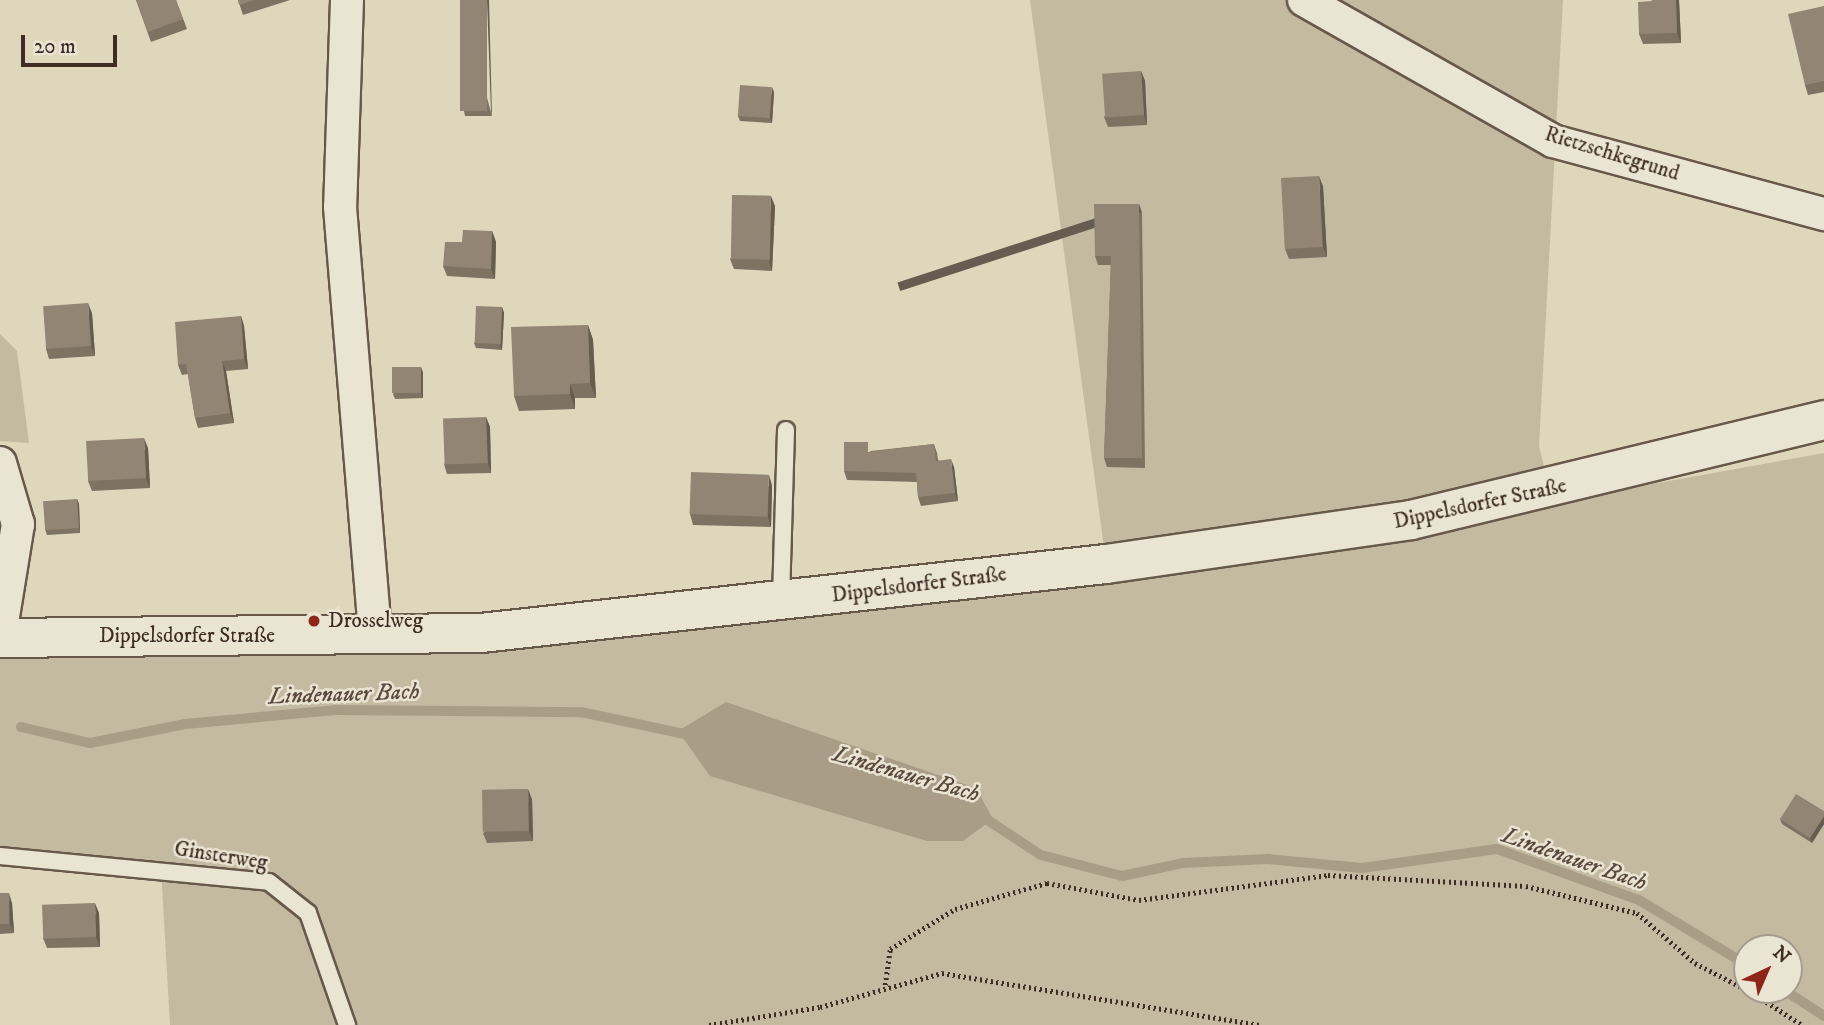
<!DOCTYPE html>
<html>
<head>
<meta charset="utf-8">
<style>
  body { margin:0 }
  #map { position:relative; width:1824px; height:1025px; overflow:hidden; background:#dfd7bb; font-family:"IM FELL DW Pica",serif }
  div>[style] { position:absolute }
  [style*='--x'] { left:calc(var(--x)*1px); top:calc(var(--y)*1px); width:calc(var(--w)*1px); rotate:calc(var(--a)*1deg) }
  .green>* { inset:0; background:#c4baa2 }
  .water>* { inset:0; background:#a99d88 }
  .stream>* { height:10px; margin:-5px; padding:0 5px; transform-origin:5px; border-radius:5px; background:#a99d88 }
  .path>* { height:4.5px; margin-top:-2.25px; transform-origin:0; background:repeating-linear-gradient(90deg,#3f2d25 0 2px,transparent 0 5.5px) }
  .roads { filter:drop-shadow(2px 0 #67584a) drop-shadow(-2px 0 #67584a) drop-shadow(0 2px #67584a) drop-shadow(0 -2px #67584a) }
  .service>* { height:16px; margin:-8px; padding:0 8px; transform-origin:8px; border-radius:8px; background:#eae5d3 }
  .minor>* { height:32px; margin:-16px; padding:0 16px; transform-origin:16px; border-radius:16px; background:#eae5d3 }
  .tertiary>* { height:38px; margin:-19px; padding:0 19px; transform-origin:19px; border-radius:19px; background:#eae5d3 }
  .wall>* { inset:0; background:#7e7263 }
  .shaded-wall>* { inset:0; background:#665d50; transform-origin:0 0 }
  .building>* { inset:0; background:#928573; transform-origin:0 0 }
  .dots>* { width:19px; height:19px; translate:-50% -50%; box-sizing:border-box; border:4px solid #eae5d3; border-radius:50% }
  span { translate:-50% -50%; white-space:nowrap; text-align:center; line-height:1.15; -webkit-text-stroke:5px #eae5d3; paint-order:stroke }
  .street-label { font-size:21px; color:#3f2d25 }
  .poi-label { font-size:21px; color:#3f2d25 }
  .left { translate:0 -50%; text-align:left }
  .water-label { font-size:23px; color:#5a493e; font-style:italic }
  .north { position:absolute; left:1733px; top:934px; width:70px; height:70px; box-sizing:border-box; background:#eae5d3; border:2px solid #a69b8d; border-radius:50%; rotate:44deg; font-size:19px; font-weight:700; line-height:28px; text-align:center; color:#3f2d25 }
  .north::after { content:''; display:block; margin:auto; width:24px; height:32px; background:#8f2418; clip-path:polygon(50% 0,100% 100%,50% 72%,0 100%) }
  .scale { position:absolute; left:21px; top:35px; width:96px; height:32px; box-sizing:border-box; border:4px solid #3f2d25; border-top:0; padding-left:9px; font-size:21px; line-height:24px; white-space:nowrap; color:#3f2d25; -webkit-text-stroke:5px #eae5d3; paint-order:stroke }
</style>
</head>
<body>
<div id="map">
  <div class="green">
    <i style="clip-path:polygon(1030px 0,1563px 0,1539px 446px,1547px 478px,1105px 555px)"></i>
    <i style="clip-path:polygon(0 334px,17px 351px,29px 443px,0 441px)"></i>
    <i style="clip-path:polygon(evenodd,1824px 453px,1824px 1025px,170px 1025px,161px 868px,0 856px,0 652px,175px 650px,1290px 549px,1824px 453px,1747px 948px,1789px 948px,1789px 990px,1747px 990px,1747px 948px)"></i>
  </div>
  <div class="water">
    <i style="clip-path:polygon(726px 702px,976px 788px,993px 819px,963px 841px,927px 841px,710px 776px,678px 731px)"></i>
  </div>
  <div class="stream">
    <i style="--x:21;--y:727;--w:71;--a:13.1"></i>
    <i style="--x:90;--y:743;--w:97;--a:-11.3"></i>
    <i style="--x:185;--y:724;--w:153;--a:-5.3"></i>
    <i style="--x:337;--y:710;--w:244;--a:0.5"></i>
    <i style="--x:581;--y:712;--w:110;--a:12"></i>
    <i style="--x:980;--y:815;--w:73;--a:33.3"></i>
    <i style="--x:1041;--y:855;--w:84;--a:14.5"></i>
    <i style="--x:1122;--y:876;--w:62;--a:-12"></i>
    <i style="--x:1183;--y:863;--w:85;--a:-2.7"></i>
    <i style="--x:1268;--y:859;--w:94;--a:5.5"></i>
    <i style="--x:1362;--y:868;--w:136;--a:-8"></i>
    <i style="--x:1497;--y:849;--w:151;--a:19.8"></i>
    <i style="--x:1639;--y:900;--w:126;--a:31"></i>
    <i style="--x:1784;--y:990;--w:48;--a:33"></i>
  </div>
  <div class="path">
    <i style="--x:885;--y:985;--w:36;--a:-82"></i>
    <i style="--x:890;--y:949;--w:76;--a:-31.6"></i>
    <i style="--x:955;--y:909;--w:96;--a:-15.8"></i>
    <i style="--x:1047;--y:883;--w:94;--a:10.5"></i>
    <i style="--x:1139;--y:900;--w:191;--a:-7.5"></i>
    <i style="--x:1328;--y:875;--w:198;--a:3.2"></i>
    <i style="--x:1526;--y:886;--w:114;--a:13.7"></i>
    <i style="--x:1637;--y:913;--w:77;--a:40.8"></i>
    <i style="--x:1695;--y:963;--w:59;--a:27.4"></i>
    <i style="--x:1748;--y:990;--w:64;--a:32.9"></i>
    <i style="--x:709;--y:1025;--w:112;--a:-9.2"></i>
    <i style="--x:820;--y:1007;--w:127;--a:-15.6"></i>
    <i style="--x:942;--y:973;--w:322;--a:9.3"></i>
  </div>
  <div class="roads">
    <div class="service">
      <i style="--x:781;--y:599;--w:169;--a:-88.3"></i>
      <i style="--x:0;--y:856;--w:270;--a:5.5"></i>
      <i style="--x:269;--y:882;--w:50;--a:38.5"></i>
      <i style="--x:308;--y:913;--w:119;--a:70.8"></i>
    </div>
    <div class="minor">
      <i style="--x:347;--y:0;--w:207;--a:91.9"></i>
      <i style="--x:340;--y:207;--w:428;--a:85.3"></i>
      <i style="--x:1304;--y:0;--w:286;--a:29.5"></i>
      <i style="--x:1553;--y:141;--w:281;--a:15.1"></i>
      <i style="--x:0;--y:463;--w:64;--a:73.6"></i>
      <i style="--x:18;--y:524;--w:112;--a:99.2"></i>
    </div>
    <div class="tertiary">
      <i style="--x:0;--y:638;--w:481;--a:-0.6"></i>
      <i style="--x:481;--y:633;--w:629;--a:-6.3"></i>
      <i style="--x:1106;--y:564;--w:308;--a:-8.2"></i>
      <i style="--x:1411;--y:520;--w:425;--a:-13.6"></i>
    </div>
  </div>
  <div class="wall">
    <i style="clip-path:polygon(136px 0,176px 0,187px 29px,151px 42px)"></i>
    <i style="clip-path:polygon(238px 0,290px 0,243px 15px)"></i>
    <i style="clip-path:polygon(460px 0,492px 116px,465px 116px,464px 111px)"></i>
    <i style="clip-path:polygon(1652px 0,1679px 0,1681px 43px,1643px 44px,1639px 34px)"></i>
    <i style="clip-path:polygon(1824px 6px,1824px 92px,1808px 95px,1805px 85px)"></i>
    <i style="clip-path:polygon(1141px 71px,1145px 81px,1147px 125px,1108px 127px,1104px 117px)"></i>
    <i style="clip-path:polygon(774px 92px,772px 123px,740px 121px,738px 116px)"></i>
    <i style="clip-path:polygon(1323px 186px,1327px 257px,1289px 259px,1285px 249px)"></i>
    <i style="clip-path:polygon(1139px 204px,1142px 213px,1145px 468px,1107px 467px,1104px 458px,1111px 265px,1098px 265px,1095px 256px)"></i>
    <i style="clip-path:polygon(775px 206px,772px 271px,734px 269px,730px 259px)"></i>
    <i style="clip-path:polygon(492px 231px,496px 242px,495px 279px,447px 276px,443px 266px,462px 242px)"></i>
    <i style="clip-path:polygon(502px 307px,504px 313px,502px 350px,476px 348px,474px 343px)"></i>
    <i style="clip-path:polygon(92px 313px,95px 356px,49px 359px,46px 349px)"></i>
    <i style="clip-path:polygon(241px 316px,244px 326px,248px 369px,226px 371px,234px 423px,198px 428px,195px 418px,188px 374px,182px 375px,178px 365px)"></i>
    <i style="clip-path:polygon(588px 325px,593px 340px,596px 398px,575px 398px,575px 409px,519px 411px,514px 396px)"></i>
    <i style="clip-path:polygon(421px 367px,423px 373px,423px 398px,395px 399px,393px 394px)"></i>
    <i style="clip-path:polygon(486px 417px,490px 427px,491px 473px,447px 474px,444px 464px)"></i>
    <i style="clip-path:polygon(934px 444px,937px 453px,938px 460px,954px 467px,958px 501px,921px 506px,918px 497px,917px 482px,847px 480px,844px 471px,871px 451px)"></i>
    <i style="clip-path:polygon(148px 448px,150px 488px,92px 491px,88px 481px)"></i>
    <i style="clip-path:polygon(772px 485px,771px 527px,693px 525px,690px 514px)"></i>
    <i style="clip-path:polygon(77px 499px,79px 504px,80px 533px,47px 535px,45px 529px)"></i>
    <i style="clip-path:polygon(532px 799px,533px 841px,487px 843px,483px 833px)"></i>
    <i style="clip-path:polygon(1824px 811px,1824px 824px,1812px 843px,1782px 824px,1780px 819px)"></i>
    <i style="clip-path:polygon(0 893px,12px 903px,14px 933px,0 934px)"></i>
    <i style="clip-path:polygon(99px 913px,100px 947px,47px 948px,43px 938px)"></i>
  </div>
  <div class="shaded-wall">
    <i style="clip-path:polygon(487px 0,489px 0,492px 116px,491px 111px)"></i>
    <i style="clip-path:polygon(1676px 0,1679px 0,1681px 43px,1677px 33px)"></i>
    <i style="clip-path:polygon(1141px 71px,1145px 81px,1147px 125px,1144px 115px)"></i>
    <i style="clip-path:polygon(772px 87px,774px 92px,772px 123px,770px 118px)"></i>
    <i style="clip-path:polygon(1319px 176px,1323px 186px,1327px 257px,1323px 247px)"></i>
    <i style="clip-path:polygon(771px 196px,775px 206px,772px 271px,769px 261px)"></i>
    <i style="left:1139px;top:204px;width:9px;height:254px;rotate:72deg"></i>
    <i style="clip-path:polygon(492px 231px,496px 242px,495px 279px,491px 269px)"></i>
    <i style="clip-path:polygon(88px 303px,92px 313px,95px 356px,91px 346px)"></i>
    <i style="clip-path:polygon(502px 307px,504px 313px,502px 350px,500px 345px)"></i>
    <i style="clip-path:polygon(241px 316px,244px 326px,248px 369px,244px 359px)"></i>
    <i style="clip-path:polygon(588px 325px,593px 340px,596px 398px,590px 383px)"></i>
    <i style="clip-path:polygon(222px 361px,226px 371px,234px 423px,230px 413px)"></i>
    <i style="clip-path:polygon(421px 367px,423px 373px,423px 398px,421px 393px)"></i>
    <i style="clip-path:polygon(570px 384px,575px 398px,575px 409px,570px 394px)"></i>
    <i style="clip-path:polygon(486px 417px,490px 427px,491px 473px,488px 463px)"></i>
    <i style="clip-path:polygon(144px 438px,148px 448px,150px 488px,146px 478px)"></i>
    <i style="clip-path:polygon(951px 459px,954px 467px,958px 501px,955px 493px)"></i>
    <i style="clip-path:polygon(769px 475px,772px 485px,771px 527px,768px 517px)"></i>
    <i style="clip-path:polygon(77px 499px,79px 504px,80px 533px,79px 528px)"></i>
    <i style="clip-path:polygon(528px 789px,532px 799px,533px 841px,529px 831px)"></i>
    <i style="clip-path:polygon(1824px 816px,1824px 824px,1812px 843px,1810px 838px)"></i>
    <i style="clip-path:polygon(9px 893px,12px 903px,14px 933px,10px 923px)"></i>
    <i style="clip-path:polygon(95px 903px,99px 913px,100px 947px,96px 937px)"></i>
  </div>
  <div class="building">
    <i style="clip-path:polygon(136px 0,176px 0,183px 19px,148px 32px)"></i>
    <i style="clip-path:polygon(238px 0,254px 0,239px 5px)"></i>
    <i style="left:460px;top:0;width:27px;height:111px"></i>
    <i style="clip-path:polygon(1652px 0,1676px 0,1677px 33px,1639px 34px,1638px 2px,1652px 1px)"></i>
    <i style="clip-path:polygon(1824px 6px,1824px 81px,1805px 85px,1788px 14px)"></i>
    <i style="left:1141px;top:71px;width:44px;height:39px;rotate:86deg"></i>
    <i style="left:740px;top:85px;width:32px;height:31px;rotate:4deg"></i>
    <i style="left:1319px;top:176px;width:71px;height:38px;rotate:87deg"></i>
    <i style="left:732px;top:195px;width:39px;height:64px;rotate:1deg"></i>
    <i style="clip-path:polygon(1094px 204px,1139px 204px,1142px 458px,1104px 458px,1111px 256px,1095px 256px)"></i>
    <i style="clip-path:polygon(463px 230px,492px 231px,491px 269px,443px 266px,445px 242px,462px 242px)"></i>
    <i style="left:88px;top:303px;width:43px;height:45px;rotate:86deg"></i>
    <i style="left:476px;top:306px;width:26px;height:37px;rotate:2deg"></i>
    <i style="clip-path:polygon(241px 316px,244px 359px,222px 361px,230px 413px,195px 418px,186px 364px,178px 365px,175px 322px)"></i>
    <i style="clip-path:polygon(588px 325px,590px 383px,570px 384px,570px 394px,514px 396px,511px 327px)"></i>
    <i style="left:421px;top:367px;width:26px;height:29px;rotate:90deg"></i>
    <i style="left:486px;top:417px;width:46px;height:43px;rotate:88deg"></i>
    <i style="left:144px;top:438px;width:40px;height:58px;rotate:87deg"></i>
    <i style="clip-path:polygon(844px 442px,868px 442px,868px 452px,934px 444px,936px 461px,951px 459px,955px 493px,918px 497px,916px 473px,844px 471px)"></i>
    <i style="left:691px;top:472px;width:78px;height:42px;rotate:2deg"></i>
    <i style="left:77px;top:499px;width:29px;height:34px;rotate:86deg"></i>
    <i style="left:528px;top:789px;width:42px;height:46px;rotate:89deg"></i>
    <i style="clip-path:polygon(1796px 794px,1824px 811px,1824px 816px,1810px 838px,1780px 819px)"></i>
    <i style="left:0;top:893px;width:9px;height:31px"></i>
    <i style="left:95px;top:903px;width:34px;height:53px;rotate:88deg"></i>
  </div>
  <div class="dots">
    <i style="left:314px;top:621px;background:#8f2418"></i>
  </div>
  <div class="street-label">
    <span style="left:1612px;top:154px;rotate:17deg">Rietzschkegrund</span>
    <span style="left:1480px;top:504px;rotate:-12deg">Dippelsdorfer Straße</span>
    <span style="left:919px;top:585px;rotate:-7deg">Dippelsdorfer Straße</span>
    <span style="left:187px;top:636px">Dippelsdorfer Straße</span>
    <span style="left:221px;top:856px;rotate:9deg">Ginsterweg</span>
  </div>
  <div class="poi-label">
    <span class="left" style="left:328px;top:621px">Drosselweg</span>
  </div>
  <div class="water-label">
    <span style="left:344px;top:695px;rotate:-2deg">Lindenauer Bach</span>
    <span style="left:906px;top:775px;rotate:16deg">Lindenauer Bach</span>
    <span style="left:1574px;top:860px;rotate:19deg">Lindenauer Bach</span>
  </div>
  <div class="north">N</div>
  <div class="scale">20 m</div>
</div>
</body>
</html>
